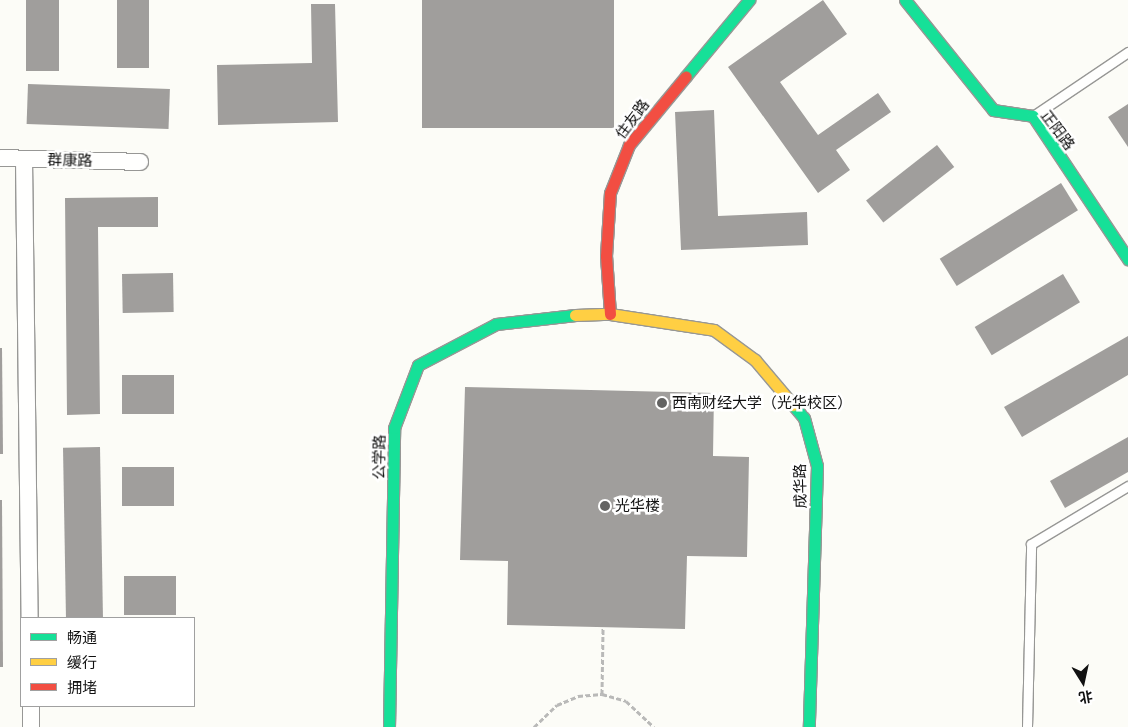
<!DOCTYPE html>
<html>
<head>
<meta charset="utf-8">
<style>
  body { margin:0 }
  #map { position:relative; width:1128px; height:727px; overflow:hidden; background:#fcfcf7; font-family:"PT Serif","Noto Sans SC",serif }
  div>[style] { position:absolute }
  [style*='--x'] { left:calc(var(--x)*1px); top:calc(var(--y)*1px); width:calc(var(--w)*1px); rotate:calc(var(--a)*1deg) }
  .building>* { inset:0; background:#a09e9c; transform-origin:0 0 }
  .path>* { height:3px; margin-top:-1.5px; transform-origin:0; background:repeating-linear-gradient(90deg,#b9b9b8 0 5px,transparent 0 7.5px) }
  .roads { filter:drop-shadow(1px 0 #979795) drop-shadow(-1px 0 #979795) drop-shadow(0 1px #979795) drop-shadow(0 -1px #979795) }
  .lane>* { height:9px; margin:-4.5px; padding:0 4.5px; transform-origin:4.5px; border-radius:4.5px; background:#fffffe }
  .street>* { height:16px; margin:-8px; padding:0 8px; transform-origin:8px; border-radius:8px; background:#fffffe }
  .fast>* { height:11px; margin:-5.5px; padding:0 5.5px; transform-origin:5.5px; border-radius:5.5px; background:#16e098 }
  .slow>* { height:11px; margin:-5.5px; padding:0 5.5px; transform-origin:5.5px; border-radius:5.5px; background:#ffcf43 }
  .jam>* { height:11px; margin:-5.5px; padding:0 5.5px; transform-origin:5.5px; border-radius:5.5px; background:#f24e42 }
  .dots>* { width:14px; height:14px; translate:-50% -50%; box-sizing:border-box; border:2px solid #fff; border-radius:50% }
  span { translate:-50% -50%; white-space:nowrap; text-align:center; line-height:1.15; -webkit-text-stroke:5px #fff; paint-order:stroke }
  .street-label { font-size:15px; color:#111 }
  .poi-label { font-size:15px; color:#111 }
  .left { translate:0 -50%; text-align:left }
  .legend { position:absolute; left:20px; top:617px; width:175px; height:90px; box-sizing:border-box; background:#fff; border:1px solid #a0a0a0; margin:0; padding:6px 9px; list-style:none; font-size:15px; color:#111 }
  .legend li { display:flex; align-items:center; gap:10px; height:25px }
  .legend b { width:25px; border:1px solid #a0a0a0 }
  .north { position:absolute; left:1058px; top:657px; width:50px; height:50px; -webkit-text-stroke:4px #fff; paint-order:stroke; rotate:170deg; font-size:14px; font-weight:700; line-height:20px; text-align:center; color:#111 }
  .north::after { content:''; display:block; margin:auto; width:18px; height:22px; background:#111; clip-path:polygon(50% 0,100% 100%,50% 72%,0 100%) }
</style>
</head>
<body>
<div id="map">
  <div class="building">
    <i style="left:26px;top:0;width:33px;height:71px"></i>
    <i style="left:117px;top:0;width:32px;height:68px"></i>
    <i style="left:422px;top:0;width:192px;height:128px"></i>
    <i style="clip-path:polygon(823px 0,847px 34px,780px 82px,818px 135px,878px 93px,891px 112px,836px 150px,850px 170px,818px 193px,728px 67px)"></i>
    <i style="clip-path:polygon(311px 4px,335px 4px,338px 122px,218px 125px,217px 65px,312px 63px)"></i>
    <i style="left:28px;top:84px;width:142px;height:40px;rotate:2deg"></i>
    <i style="clip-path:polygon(1128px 104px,1128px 147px,1108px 117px)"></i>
    <i style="clip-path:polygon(714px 110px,718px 216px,807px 212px,808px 245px,681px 250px,675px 112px)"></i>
    <i style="left:937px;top:145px;width:28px;height:90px;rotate:52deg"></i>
    <i style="left:1061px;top:183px;width:32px;height:143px;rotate:58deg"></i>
    <i style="clip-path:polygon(158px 197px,158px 227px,98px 227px,100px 414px,67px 415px,65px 198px)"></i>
    <i style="left:173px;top:273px;width:39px;height:51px;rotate:89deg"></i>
    <i style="left:1063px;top:274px;width:33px;height:103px;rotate:59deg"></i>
    <i style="clip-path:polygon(1128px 336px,1128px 375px,1022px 437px,1004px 407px)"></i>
    <i style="clip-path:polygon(0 348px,2px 348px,3px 454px,0 454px)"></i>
    <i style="left:174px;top:375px;width:39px;height:52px;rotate:90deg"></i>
    <i style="clip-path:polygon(465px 387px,714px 393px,713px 456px,749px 457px,747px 557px,687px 556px,685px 629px,507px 625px,508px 561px,460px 560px)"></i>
    <i style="clip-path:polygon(1128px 437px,1128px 472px,1065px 508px,1050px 481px)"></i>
    <i style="left:100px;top:447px;width:171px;height:37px;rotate:89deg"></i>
    <i style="left:174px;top:467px;width:39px;height:52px;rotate:90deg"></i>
    <i style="clip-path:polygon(0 500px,2px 500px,3px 667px,0 667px)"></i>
    <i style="left:176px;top:576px;width:39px;height:52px;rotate:90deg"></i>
  </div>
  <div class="path">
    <i style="--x:602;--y:694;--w:67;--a:-89.1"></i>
    <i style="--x:534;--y:727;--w:32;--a:-44"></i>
    <i style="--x:557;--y:705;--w:23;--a:-23"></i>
    <i style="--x:578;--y:696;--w:24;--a:-5"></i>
    <i style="--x:602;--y:694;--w:25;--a:16"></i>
    <i style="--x:626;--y:701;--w:38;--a:43"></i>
  </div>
  <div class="roads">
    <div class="lane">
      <i style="--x:1033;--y:116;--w:115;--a:-34"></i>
      <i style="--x:1027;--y:727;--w:183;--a:-88.7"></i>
      <i style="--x:1031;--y:544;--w:113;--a:-30.9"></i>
    </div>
    <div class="street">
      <i style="--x:0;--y:158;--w:140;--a:1.6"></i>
      <i style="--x:24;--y:159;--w:459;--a:89.3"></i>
      <i style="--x:31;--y:706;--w:21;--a:90"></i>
    </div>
    <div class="fast">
      <i style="--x:905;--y:0;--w:141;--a:51.3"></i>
      <i style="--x:993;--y:110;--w:40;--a:8.5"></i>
      <i style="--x:1033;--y:116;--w:172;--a:56.4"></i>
      <i style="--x:686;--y:76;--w:99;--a:-50.3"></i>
      <i style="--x:793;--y:405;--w:17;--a:50"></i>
      <i style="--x:804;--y:418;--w:50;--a:74.8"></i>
      <i style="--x:817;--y:466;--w:261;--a:91.8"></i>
      <i style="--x:389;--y:727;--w:299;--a:-89"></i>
      <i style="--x:394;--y:428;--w:67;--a:-69.1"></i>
      <i style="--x:418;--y:365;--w:88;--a:-27.7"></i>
      <i style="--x:496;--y:324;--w:80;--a:-6.5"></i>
    </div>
    <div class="slow">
      <i style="--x:575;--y:315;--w:35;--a:-2"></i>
      <i style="--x:610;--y:314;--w:105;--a:8.7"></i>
      <i style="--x:714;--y:330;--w:51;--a:36.2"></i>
      <i style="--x:755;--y:360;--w:59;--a:49.8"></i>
    </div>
    <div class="jam">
      <i style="--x:610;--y:314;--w:58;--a:-93.9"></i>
      <i style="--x:606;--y:256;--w:63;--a:-86.4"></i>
      <i style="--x:610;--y:193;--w:52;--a:-68.4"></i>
      <i style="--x:629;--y:145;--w:89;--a:-50.4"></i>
    </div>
  </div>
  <div class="dots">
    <i style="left:662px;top:403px;background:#636362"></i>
    <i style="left:605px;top:506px;background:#636362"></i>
  </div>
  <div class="street-label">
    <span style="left:632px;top:119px;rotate:-53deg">住友路</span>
    <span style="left:1058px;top:130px;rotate:53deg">正阳路</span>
    <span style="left:70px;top:160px;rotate:1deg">群康路</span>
    <span style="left:379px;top:457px;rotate:-89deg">公学路</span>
    <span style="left:800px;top:486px;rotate:-91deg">成华路</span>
  </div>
  <div class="poi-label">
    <span class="left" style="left:672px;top:403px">西南财经大学（光华校区）</span>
    <span class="left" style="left:615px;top:506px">光华楼</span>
  </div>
  <ul class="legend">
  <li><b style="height:6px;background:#16e098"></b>畅通</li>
  <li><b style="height:6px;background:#ffcf43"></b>缓行</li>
  <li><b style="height:6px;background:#f24e42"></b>拥堵</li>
  </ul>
  <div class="north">北</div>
</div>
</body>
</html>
